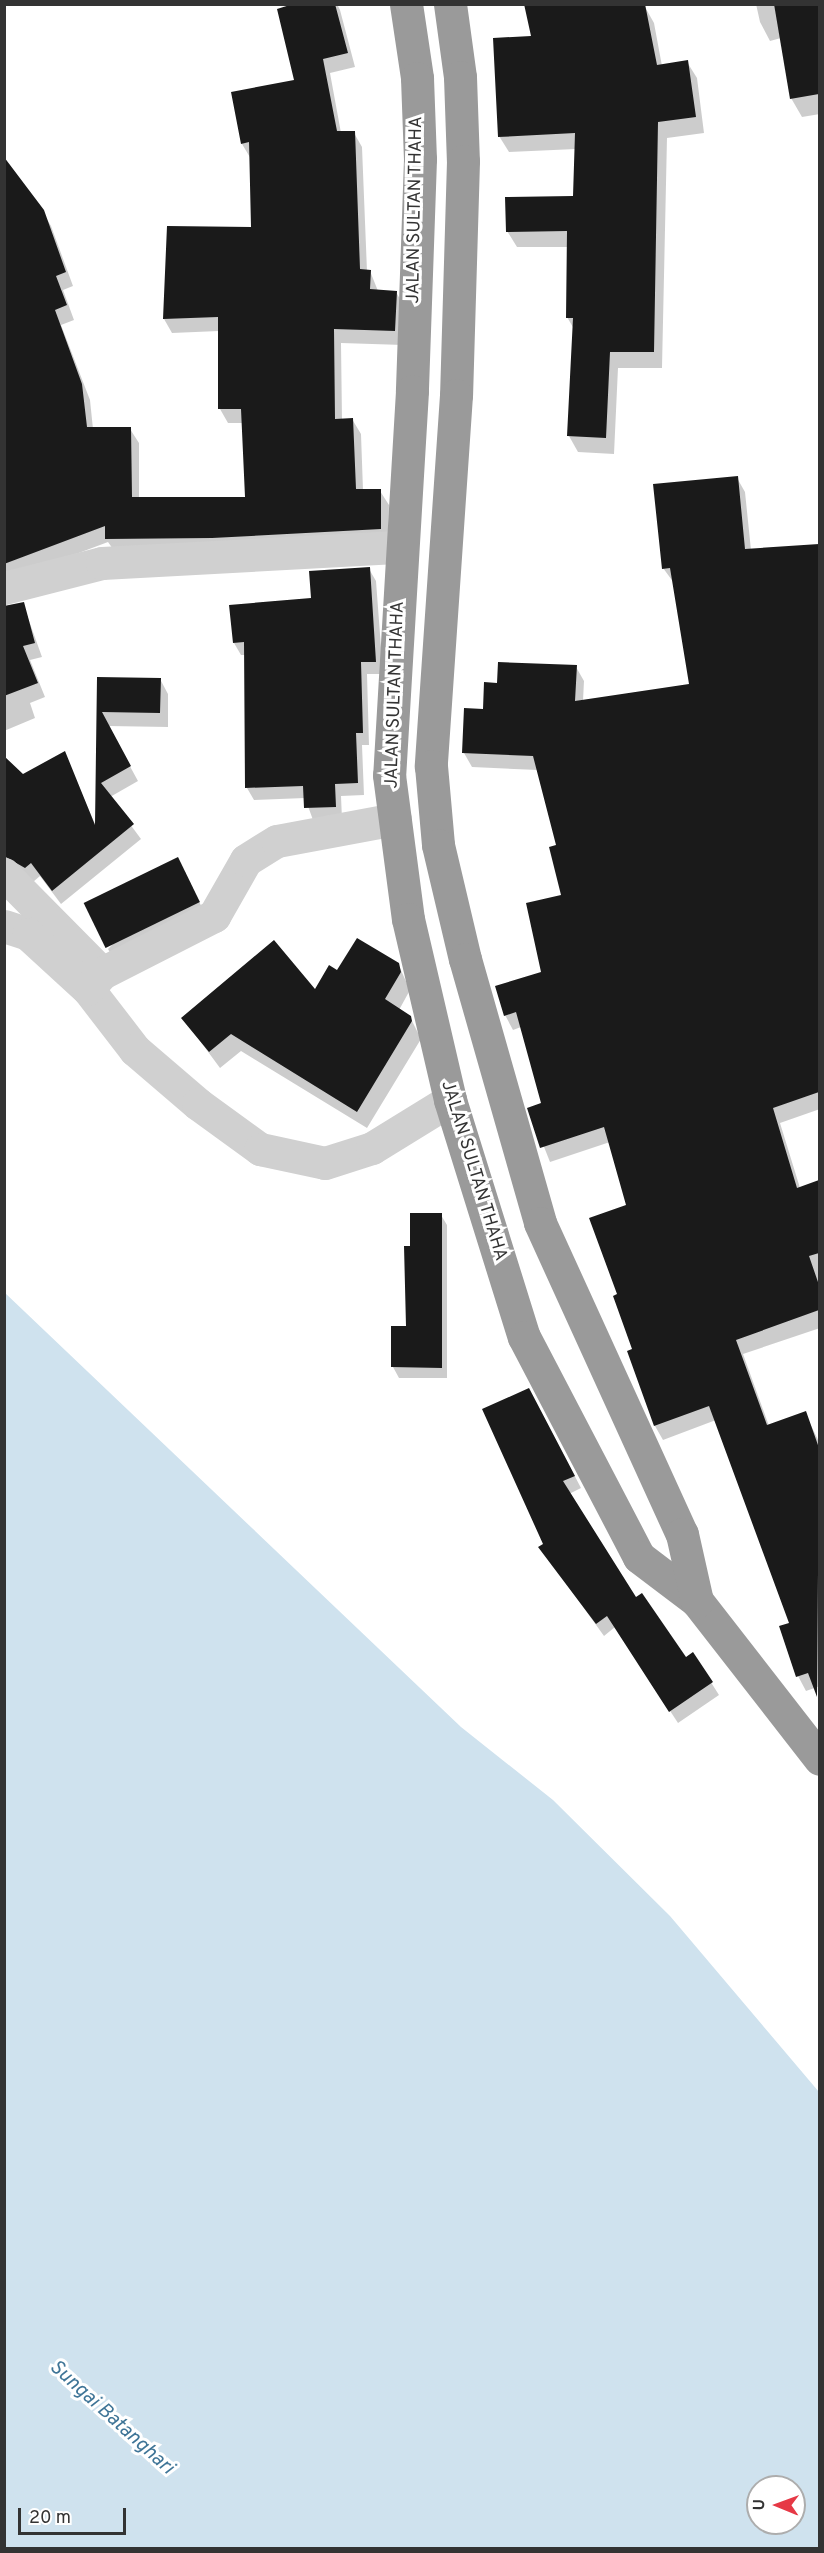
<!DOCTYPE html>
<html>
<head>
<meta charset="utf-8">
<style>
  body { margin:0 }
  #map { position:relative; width:824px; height:2553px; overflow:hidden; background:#fff; font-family:Overpass,sans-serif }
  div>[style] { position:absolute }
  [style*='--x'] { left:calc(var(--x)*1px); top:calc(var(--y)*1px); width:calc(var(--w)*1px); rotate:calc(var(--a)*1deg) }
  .water>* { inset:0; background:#cfe2ee }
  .shadow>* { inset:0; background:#0003 }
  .building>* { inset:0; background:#1a1a1a; transform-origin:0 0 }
  .minor>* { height:33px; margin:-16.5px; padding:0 16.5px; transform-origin:16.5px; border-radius:16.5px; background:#d0d0d0 }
  .highway>* { height:33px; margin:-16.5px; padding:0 16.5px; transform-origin:16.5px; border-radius:16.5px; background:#9a9a9a }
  span { translate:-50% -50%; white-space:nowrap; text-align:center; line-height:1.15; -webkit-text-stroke:6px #fff; paint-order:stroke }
  .street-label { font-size:18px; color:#333 }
  .water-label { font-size:20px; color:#3f7597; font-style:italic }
  .frame { position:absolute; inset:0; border:6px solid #333; pointer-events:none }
  .north { position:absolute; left:746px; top:2475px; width:60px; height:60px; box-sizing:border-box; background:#fff; border:2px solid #adadad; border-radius:50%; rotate:271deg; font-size:16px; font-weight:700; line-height:24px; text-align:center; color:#333 }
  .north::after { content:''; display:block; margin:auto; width:21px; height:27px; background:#e63946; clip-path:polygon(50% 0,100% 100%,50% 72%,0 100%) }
  .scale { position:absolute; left:18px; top:2508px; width:108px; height:27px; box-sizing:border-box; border:3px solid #333; border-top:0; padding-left:8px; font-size:18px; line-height:21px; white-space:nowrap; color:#333; -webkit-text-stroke:4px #fff; paint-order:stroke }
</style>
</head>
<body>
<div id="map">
  <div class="water">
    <i style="clip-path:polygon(evenodd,4px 1292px,461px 1727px,553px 1800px,670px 1916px,819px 2092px,819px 2548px,5px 2548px,4px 1292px,758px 2487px,794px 2487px,794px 2523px,758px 2523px,758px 2487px)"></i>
  </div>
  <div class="shadow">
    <i style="clip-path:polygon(299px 4px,337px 4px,340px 10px,355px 67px,330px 73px,341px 133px,354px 133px,362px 147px,367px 271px,370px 271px,378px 291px,396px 292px,404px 306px,403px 345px,341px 343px,342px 420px,352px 419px,361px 434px,363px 490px,380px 491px,389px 505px,388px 543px,115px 552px,108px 542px,20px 575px,4px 587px,4px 185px,42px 211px,51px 226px,73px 286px,63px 290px,74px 320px,61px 325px,90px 400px,93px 429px,130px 429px,139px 443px,139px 499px,246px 498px,243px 423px,228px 423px,220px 409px,219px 331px,172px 333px,164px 319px,253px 229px,251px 159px,242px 144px,296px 81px)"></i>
    <i style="clip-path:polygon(756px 4px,820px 4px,820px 114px,802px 117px,791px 98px,781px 38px,770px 41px,760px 22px)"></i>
    <i style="clip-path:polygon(645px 7px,654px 23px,662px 66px,687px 62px,697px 78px,704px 133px,667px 138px,662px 368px,618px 368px,614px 454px,578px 452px,569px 436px,574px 329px,567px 317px,569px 247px,517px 247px,507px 231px,575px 197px,576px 149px,509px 152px,499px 136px,533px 37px)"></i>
    <i style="clip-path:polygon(737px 478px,745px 492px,751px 550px,820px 545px,820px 738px,793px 710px,820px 769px,820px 1109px,780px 1123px,800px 1188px,820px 1181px,820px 1328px,743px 1354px,769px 1426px,805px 1413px,820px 1444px,820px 1686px,806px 1691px,798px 1676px,791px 1624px,716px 1420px,663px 1440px,655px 1426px,619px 1295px,628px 1206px,610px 1142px,550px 1162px,529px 1109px,543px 1104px,521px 1027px,513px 1030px,505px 1015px,542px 973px,563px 896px,558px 846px,538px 770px,472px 767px,464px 753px,498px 684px,576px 667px,584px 681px,583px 701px,690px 686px,674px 583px,663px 568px)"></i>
    <i style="clip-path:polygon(369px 569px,376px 581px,383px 674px,367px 674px,369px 745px,362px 745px,364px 795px,341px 796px,342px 819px,313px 820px,305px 798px,254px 800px,247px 788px,245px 655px,241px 655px,234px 643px)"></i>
    <i style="clip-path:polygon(23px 604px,42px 657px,30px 660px,45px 697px,30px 703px,35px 718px,4px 731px,4px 607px)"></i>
    <i style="clip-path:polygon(99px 678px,160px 679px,168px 694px,168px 727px,108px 726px,138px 781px,110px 797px,141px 839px,61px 904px,40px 876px,33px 882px,4px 859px,4px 758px,22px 776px,64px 753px,96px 826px)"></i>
    <i style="clip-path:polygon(185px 872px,206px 916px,115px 962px,108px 949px)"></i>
    <i style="clip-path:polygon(398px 964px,410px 990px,399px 1010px,410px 1017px,421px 1039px,367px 1128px,241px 1051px,220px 1068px,183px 1018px,315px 992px,338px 972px)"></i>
    <i style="clip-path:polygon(441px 1215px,447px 1225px,447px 1378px,399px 1378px,393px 1367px,393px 1328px,408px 1328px,412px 1247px)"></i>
    <i style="clip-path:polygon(536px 1402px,581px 1488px,569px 1494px,636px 1599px,686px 1659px,693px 1654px,719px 1695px,678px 1723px,615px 1627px,604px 1636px,540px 1547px,545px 1544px)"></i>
  </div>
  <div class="building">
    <i style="clip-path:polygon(293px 4px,335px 4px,348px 53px,323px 59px,337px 131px,355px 131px,360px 269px,371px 270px,370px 289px,397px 291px,395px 331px,334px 329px,335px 419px,353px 418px,356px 489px,381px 489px,381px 529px,212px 538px,105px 539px,105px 526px,4px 564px,4px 157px,44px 210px,66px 272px,56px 276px,67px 305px,55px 310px,82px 384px,87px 427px,131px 427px,132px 497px,245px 497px,241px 409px,218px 409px,218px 317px,163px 319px,167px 226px,251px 227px,249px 142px,241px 144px,231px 92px,294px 80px,277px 9px)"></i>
    <i style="clip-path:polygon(524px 4px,645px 4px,657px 65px,688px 60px,696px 117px,658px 122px,654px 352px,610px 352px,606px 438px,567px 436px,573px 318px,566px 318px,567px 231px,506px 232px,505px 197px,573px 196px,575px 133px,498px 137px,493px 38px,531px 36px)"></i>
    <i style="clip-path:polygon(774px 4px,819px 4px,819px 94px,790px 99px)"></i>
    <i style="clip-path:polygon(738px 476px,745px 549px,819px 544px,819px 1092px,773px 1108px,797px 1188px,819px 1180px,819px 1253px,809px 1256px,819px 1285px,819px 1310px,736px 1340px,767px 1425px,806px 1411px,819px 1448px,817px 1697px,808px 1673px,796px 1677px,779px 1626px,789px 1623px,709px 1406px,654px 1426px,627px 1351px,632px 1349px,613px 1296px,617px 1294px,589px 1218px,626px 1205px,604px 1127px,540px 1148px,527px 1108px,541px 1103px,516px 1012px,504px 1016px,495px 986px,541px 972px,526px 903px,561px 895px,549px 847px,556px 845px,533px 756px,462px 753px,464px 708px,483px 709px,484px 682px,497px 683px,498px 662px,577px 665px,575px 701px,689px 684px,670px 568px,662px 569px,653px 484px)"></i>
    <i style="clip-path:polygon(370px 567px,376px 662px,361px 662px,363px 733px,356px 733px,358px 783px,335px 784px,336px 807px,304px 808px,303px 786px,245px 788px,244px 642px,233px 643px,229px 605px,311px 598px,309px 571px)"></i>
    <i style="clip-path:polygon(24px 602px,35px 643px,23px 646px,38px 683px,4px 696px,4px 606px)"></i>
    <i style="clip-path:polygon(97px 677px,161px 678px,160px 713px,102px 712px,131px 766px,101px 783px,134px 824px,52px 891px,31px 863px,25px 868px,4px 856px,4px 756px,23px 774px,65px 751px,95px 825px)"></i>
    <i style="left:178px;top:857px;width:50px;height:105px;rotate:64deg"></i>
    <i style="clip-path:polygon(357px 938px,399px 963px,401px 972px,385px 999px,411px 1016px,412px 1021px,357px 1112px,231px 1034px,209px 1052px,181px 1018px,274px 940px,315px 989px,329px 965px,337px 970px)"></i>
    <i style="clip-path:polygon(410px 1213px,442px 1213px,442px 1368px,391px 1367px,391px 1326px,406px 1326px,404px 1246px,410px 1246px)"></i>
    <i style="clip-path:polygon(529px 1388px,575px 1476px,563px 1481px,636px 1597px,642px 1593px,686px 1657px,693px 1652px,713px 1682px,669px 1712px,607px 1616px,596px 1624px,538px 1547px,543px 1544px,482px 1409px)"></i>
  </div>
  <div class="minor">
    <i style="--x:4;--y:588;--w:101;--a:-14.3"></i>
    <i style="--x:102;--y:563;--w:299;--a:-3.1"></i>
    <i style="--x:4;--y:874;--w:139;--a:45.3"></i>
    <i style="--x:4;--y:926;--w:25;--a:18"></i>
    <i style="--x:28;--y:934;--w:81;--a:42.5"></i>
    <i style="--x:88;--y:989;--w:77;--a:52.4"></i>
    <i style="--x:135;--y:1050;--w:83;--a:40.6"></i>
    <i style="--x:198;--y:1104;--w:77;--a:36"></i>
    <i style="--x:260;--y:1149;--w:66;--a:12.2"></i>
    <i style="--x:325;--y:1163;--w:49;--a:-17.7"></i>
    <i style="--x:372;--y:1148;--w:92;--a:-31.6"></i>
    <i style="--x:88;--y:989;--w:21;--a:-49"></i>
    <i style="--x:102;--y:973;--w:126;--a:-27"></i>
    <i style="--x:214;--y:916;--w:64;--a:-60.3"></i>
    <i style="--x:246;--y:860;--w:36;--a:-32"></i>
    <i style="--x:277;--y:841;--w:120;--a:-10.6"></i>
  </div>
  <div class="highway">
    <i style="--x:406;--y:4;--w:75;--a:81.5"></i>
    <i style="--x:417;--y:78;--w:81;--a:87.9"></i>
    <i style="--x:420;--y:159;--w:232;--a:92"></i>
    <i style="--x:412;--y:391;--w:385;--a:93.4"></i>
    <i style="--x:389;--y:775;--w:145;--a:82.5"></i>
    <i style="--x:408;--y:919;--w:186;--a:76.9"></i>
    <i style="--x:450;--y:1100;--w:248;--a:72.7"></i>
    <i style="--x:524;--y:1337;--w:248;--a:62.4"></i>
    <i style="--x:639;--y:1557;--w:73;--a:37.2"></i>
    <i style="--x:697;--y:1601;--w:200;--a:52.1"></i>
    <i style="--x:450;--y:4;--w:74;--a:82.2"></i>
    <i style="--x:460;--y:77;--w:84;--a:88"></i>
    <i style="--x:463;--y:161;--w:234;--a:91.7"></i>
    <i style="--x:456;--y:395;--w:372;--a:93.9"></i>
    <i style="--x:431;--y:766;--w:79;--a:84.9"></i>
    <i style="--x:438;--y:845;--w:117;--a:76.7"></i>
    <i style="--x:465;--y:959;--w:274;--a:74.1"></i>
    <i style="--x:540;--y:1223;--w:342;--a:65.5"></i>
    <i style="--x:682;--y:1534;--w:69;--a:77.4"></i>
  </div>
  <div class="street-label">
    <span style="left:416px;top:210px;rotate:-89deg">JALAN SULTAN THAHA</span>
    <span style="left:396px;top:695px;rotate:-88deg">JALAN SULTAN THAHA</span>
    <span style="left:473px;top:1171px;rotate:73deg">JALAN SULTAN THAHA</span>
  </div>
  <div class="water-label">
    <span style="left:111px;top:2418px;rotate:42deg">Sungai Batanghari</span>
  </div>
  <div class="frame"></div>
  <div class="north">U</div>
  <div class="scale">20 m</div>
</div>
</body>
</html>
